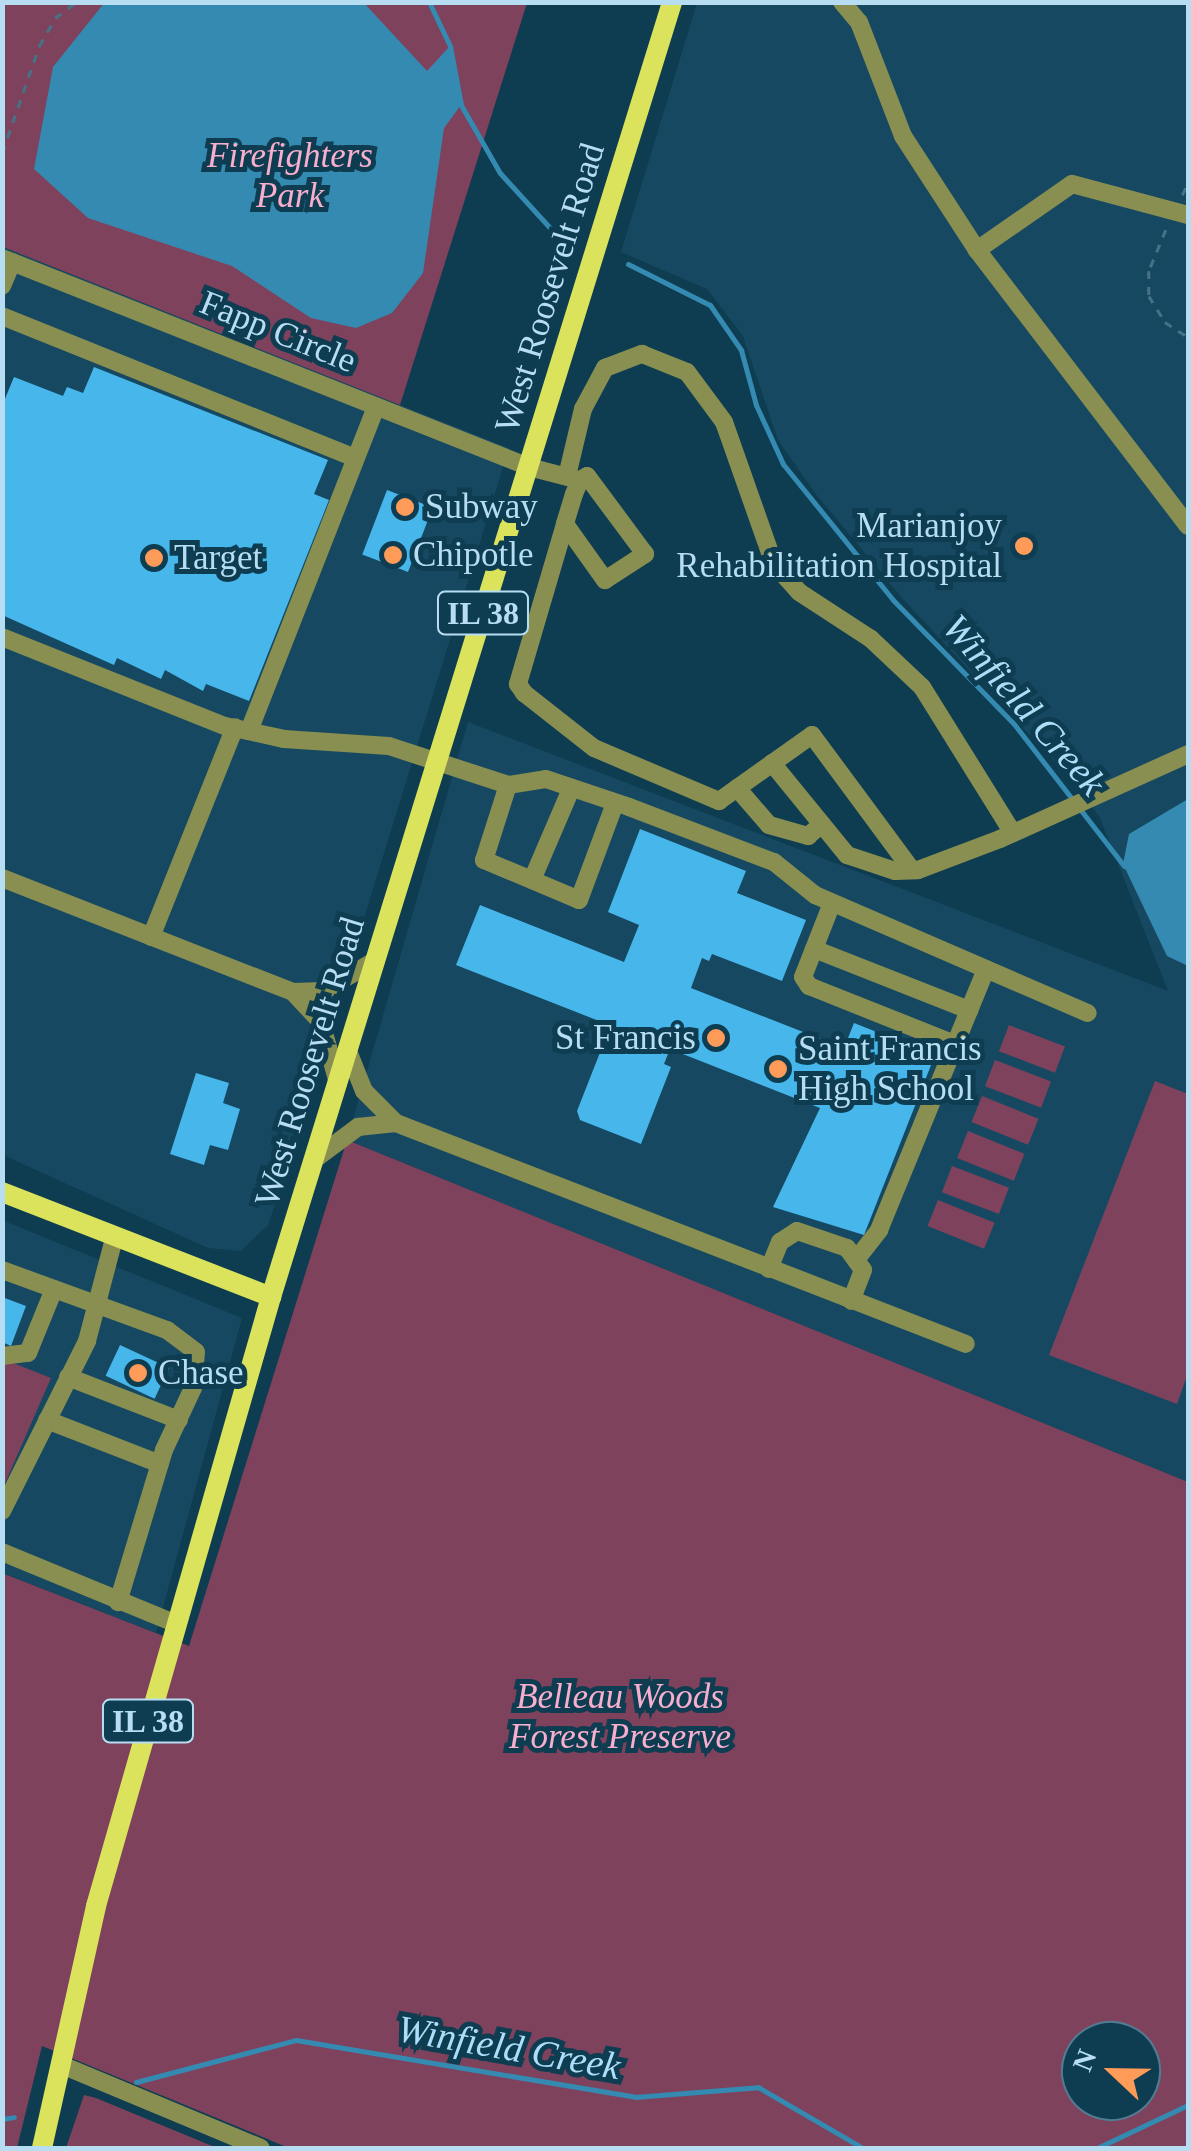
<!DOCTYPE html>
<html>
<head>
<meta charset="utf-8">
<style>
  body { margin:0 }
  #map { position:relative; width:1191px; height:2151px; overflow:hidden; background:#0e3c51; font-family:Georgia,serif }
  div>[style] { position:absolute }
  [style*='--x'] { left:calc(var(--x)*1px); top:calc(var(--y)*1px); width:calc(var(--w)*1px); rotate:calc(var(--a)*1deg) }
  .built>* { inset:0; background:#164961 }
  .green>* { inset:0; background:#7e425d; transform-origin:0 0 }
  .water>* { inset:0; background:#358ab2 }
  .stream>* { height:5px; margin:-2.5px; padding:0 2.5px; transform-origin:2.5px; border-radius:2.5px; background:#358ab2 }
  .building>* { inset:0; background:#46b6eb; transform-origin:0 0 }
  .path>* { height:2.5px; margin-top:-1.25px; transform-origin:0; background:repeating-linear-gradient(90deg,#467287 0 8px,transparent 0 16px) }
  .minor>* { height:18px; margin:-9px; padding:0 9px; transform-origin:9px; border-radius:9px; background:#898e51 }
  .major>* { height:20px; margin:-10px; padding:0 10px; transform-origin:10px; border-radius:10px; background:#dae35b }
  .dots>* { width:28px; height:28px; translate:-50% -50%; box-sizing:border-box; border:5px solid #0e3c51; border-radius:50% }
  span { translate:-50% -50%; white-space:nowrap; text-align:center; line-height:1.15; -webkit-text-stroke:10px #0e3c51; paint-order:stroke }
  .shield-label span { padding:2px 8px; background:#0e3c51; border:2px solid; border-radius:8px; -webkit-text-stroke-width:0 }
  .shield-label { font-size:32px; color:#b7ddf3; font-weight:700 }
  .park-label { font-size:35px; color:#f8aecd; font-style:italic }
  .street-label { font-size:35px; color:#b7ddf3 }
  .poi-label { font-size:35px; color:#b7ddf3 }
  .left { translate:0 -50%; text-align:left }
  .right { translate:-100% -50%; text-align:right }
  .water-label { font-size:38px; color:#addef9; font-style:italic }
  .frame { position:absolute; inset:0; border:5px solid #b7ddf3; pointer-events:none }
  .north { position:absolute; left:1061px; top:2021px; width:100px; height:100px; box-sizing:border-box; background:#0e3c51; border:2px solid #527c92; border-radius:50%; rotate:292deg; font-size:28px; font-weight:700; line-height:40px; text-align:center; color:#b7ddf3 }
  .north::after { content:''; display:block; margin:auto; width:35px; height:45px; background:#fe9b59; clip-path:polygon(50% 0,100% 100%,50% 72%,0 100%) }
</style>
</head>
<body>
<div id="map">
  <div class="built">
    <i style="clip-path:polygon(697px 3px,1188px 3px,1188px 1482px,347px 1140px,468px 722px,1168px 991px,1100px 818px,1078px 787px,903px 599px,815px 493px,778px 440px,743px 336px,707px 289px,621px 252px)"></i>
    <i style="clip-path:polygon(3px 247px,509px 448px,282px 1184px,268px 1225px,241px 1251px,208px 1248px,3px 1155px)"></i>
    <i style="clip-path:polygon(2px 1220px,242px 1318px,156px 1633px,3px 1573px,3px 1488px,50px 1378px,3px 1359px)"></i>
  </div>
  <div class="green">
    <i style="clip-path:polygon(2px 3px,527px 3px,400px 405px,3px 247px)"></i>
    <i style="left:1009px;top:1025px;width:60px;height:28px;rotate:21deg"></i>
    <i style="left:995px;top:1060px;width:60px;height:28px;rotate:21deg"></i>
    <i style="clip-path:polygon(1155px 1081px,1188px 1094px,1188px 1373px,1177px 1404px,1049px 1355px)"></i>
    <i style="left:982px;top:1096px;width:61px;height:28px;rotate:22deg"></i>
    <i style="left:968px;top:1131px;width:61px;height:29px;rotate:22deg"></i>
    <i style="clip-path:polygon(evenodd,347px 1140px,1188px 1482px,1188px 2148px,289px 2148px,42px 2046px,17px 2148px,3px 2148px,2px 1573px,189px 1646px,347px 1140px,1081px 2041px,1141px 2041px,1141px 2101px,1081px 2101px,1081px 2041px)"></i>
    <i style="left:952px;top:1166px;width:61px;height:28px;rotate:21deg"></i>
    <i style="left:938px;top:1200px;width:61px;height:28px;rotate:22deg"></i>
    <i style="clip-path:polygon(3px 1359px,51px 1378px,3px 1488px)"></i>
    <i style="clip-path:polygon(84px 2095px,96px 2098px,217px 2148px,66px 2148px)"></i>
  </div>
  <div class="water">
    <i style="clip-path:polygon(105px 2px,364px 3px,427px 71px,450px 46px,461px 105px,444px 128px,423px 273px,392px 313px,356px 328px,311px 318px,232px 266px,88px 218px,34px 169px,53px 67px)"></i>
    <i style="clip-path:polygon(1188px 799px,1188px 966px,1167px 956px,1123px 864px,1129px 834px)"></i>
  </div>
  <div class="stream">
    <i style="--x:429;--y:2;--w:49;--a:64.5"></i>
    <i style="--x:450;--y:46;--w:60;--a:79.4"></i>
    <i style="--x:461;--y:105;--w:78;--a:60.2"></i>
    <i style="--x:500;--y:173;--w:91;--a:47.7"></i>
    <i style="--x:628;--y:264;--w:92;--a:26.6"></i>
    <i style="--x:710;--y:305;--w:55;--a:55.4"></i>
    <i style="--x:741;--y:350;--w:57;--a:74.7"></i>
    <i style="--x:756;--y:405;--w:65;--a:65.4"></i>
    <i style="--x:783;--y:464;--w:175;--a:51"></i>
    <i style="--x:893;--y:600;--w:173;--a:45.7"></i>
    <i style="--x:1014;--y:724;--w:180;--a:52.2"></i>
    <i style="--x:136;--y:2082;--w:165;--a:-14.7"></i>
    <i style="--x:296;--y:2040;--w:344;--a:9.5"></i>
    <i style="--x:635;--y:2097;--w:123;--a:-4.6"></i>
    <i style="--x:758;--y:2087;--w:121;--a:30.2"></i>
    <i style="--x:2;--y:2119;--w:12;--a:-9"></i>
    <i style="--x:1097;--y:2148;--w:101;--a:-25.3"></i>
  </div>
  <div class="building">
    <i style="clip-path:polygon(94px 367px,328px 460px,314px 494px,329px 500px,249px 701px,206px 684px,203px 691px,165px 670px,161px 679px,117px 658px,114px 665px,2px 615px,2px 406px,14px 377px,63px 396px,67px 387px,83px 393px)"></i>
    <i style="left:387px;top:490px;width:49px;height:69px;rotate:21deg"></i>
    <i style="clip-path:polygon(640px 829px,746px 871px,737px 893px,806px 920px,782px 981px,712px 954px,709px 961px,702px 958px,691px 988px,844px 1048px,854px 1023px,935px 1055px,864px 1235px,773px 1207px,820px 1108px,670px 1049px,664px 1064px,671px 1067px,641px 1144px,580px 1120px,577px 1111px,601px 1050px,607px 1052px,617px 1028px,456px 965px,480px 905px,624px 962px,639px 925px,608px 912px)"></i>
    <i style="clip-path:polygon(196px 1073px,229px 1083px,223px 1103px,240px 1109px,228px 1150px,210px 1145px,204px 1165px,170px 1154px)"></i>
    <i style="clip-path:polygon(2px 1297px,26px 1306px,11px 1346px,2px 1342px)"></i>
    <i style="left:120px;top:1345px;width:54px;height:34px;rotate:25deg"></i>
  </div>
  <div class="path">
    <i style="--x:2;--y:153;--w:113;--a:-70.9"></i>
    <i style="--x:39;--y:46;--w:32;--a:-60"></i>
    <i style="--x:55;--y:18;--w:26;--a:-37"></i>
    <i style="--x:1182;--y:195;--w:13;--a:-63"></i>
    <i style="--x:1166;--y:230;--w:44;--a:112.5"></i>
    <i style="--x:1149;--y:271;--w:25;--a:90"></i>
    <i style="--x:1149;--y:296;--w:31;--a:58"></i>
    <i style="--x:1165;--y:322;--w:27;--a:33"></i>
  </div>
  <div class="minor">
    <i style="--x:842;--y:2;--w:26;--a:50"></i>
    <i style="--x:859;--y:22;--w:122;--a:68.9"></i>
    <i style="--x:903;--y:136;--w:136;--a:57"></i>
    <i style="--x:1188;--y:215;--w:120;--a:-165"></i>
    <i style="--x:1072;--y:184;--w:116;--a:145.2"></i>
    <i style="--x:977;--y:250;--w:347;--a:52.6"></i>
    <i style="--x:2;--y:258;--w:567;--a:21.63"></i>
    <i style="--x:529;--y:467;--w:48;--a:14.6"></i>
    <i style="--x:2;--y:286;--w:26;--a:-67"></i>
    <i style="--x:2;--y:316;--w:381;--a:21.9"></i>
    <i style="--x:567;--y:476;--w:69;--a:-76.6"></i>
    <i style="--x:583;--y:409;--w:47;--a:-61.8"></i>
    <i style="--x:605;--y:368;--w:40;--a:-21"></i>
    <i style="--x:642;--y:354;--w:48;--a:21.8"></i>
    <i style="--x:687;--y:372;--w:62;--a:53.5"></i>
    <i style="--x:724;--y:422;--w:151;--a:70.6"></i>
    <i style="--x:774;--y:564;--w:38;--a:48"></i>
    <i style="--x:799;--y:592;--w:86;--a:33.1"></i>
    <i style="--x:871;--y:639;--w:70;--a:43.3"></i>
    <i style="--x:922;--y:687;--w:172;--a:58.1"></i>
    <i style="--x:565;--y:524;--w:69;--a:54.5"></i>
    <i style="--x:605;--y:580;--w:48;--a:-33"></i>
    <i style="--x:645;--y:554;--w:97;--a:-126.6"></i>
    <i style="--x:587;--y:476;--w:8;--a:150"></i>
    <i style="--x:580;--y:480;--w:15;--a:113"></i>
    <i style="--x:574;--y:494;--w:31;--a:107"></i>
    <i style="--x:565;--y:524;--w:167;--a:106.4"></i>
    <i style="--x:518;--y:684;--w:11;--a:56"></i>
    <i style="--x:524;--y:693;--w:89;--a:38.2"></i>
    <i style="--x:594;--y:748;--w:136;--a:23"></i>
    <i style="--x:719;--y:801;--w:114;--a:-35.4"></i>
    <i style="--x:812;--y:735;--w:168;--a:53.5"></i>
    <i style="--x:2;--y:637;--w:240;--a:21.8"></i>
    <i style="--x:225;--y:726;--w:60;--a:12.4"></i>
    <i style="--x:284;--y:739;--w:105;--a:3.8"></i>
    <i style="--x:389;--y:746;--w:125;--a:18.1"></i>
    <i style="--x:508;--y:785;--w:38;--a:-9"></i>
    <i style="--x:546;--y:779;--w:88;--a:18.6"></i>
    <i style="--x:629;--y:807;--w:155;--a:20.8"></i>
    <i style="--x:774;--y:862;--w:53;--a:38.8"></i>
    <i style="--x:815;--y:895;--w:297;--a:23.4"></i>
    <i style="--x:249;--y:731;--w:348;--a:-68.6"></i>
    <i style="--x:772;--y:763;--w:119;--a:50.8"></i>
    <i style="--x:847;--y:855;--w:51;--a:18.4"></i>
    <i style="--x:895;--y:871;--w:23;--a:-2"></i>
    <i style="--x:918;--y:870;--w:88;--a:-20.7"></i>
    <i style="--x:1000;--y:839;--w:206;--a:-24.3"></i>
    <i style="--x:508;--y:785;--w:79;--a:107.7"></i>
    <i style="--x:484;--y:860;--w:103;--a:22.8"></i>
    <i style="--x:579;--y:900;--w:100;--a:-69.6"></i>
    <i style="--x:737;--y:788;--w:49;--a:49.1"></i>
    <i style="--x:769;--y:825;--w:41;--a:15.8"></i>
    <i style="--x:808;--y:836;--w:18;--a:-41"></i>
    <i style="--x:2;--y:878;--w:313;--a:21.4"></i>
    <i style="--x:532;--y:880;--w:99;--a:-66.8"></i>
    <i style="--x:832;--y:903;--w:79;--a:111.4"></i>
    <i style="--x:803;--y:977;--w:11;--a:56"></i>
    <i style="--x:809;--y:986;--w:157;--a:21.7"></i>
    <i style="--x:151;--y:937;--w:226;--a:-68.2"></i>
    <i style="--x:814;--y:949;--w:167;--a:21.5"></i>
    <i style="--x:338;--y:1083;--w:63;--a:-105.6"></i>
    <i style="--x:321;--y:1022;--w:41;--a:-133"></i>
    <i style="--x:293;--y:992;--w:30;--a:-2"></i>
    <i style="--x:323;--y:991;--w:61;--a:-30.3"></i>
    <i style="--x:396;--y:1123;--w:611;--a:21.19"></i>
    <i style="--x:315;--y:1159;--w:54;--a:-36.7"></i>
    <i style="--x:358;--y:1127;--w:38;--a:-6"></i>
    <i style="--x:396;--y:1123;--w:45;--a:-135"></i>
    <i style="--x:364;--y:1091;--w:43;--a:-111.8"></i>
    <i style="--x:859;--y:1256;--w:33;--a:-52"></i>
    <i style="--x:879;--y:1230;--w:282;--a:-67.7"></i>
    <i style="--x:769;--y:1269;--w:29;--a:-68"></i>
    <i style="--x:780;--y:1242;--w:20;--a:-33"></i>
    <i style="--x:797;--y:1231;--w:53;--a:18.8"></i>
    <i style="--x:847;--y:1248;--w:27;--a:54"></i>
    <i style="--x:863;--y:1270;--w:33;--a:111"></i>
    <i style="--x:2;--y:1270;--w:176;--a:20"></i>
    <i style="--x:167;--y:1330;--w:36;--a:37"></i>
    <i style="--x:196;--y:1352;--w:36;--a:95"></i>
    <i style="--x:193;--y:1388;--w:68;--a:115.1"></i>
    <i style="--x:164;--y:1450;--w:159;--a:106.8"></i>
    <i style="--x:2;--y:1356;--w:26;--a:-7"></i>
    <i style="--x:28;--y:1353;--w:69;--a:-67.9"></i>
    <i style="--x:68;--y:1377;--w:119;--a:21.2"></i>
    <i style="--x:47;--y:1420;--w:121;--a:21.3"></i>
    <i style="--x:2;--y:1511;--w:190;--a:-63.4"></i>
    <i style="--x:87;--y:1341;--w:106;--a:-75.2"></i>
    <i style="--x:2;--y:1552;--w:189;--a:22.4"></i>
    <i style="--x:64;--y:2066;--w:213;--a:22.6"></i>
  </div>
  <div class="major">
    <i style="--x:2;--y:1192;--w:289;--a:21.3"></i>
    <i style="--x:42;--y:2148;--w:248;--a:-77.4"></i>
    <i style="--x:96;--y:1906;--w:634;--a:-73.97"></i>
    <i style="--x:271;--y:1297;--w:1356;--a:-72.79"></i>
  </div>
  <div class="dots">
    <i style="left:405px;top:507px;background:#fe9b59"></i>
    <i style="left:1024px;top:546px;background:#fe9b59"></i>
    <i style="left:393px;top:555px;background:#fe9b59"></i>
    <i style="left:154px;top:558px;background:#fe9b59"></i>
    <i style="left:716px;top:1038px;background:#fe9b59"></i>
    <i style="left:778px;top:1069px;background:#fe9b59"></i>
    <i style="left:138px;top:1373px;background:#fe9b59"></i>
  </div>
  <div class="shield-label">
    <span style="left:483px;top:613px">IL 38</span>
    <span style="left:148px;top:1721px">IL 38</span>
  </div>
  <div class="park-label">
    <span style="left:290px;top:176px">Firefighters<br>Park</span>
    <span style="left:620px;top:1717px">Belleau Woods<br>Forest Preserve</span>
  </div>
  <div class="street-label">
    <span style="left:550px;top:288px;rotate:-73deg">West Roosevelt Road</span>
    <span style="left:278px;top:332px;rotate:22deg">Fapp Circle</span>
    <span style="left:310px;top:1062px;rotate:-73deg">West Roosevelt Road</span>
  </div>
  <div class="poi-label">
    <span class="left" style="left:425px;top:507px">Subway</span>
    <span class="right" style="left:1002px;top:546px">Marianjoy<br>Rehabilitation Hospital</span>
    <span class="left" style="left:413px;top:555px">Chipotle</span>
    <span class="left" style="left:174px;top:558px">Target</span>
    <span class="right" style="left:696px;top:1038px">St Francis</span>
    <span class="left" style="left:798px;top:1069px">Saint Francis<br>High School</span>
    <span class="left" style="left:158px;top:1373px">Chase</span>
  </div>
  <div class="water-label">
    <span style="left:1024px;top:705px;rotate:49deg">Winfield Creek</span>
    <span style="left:509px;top:2048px;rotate:10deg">Winfield Creek</span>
  </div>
  <div class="frame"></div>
  <div class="north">N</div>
</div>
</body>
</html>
